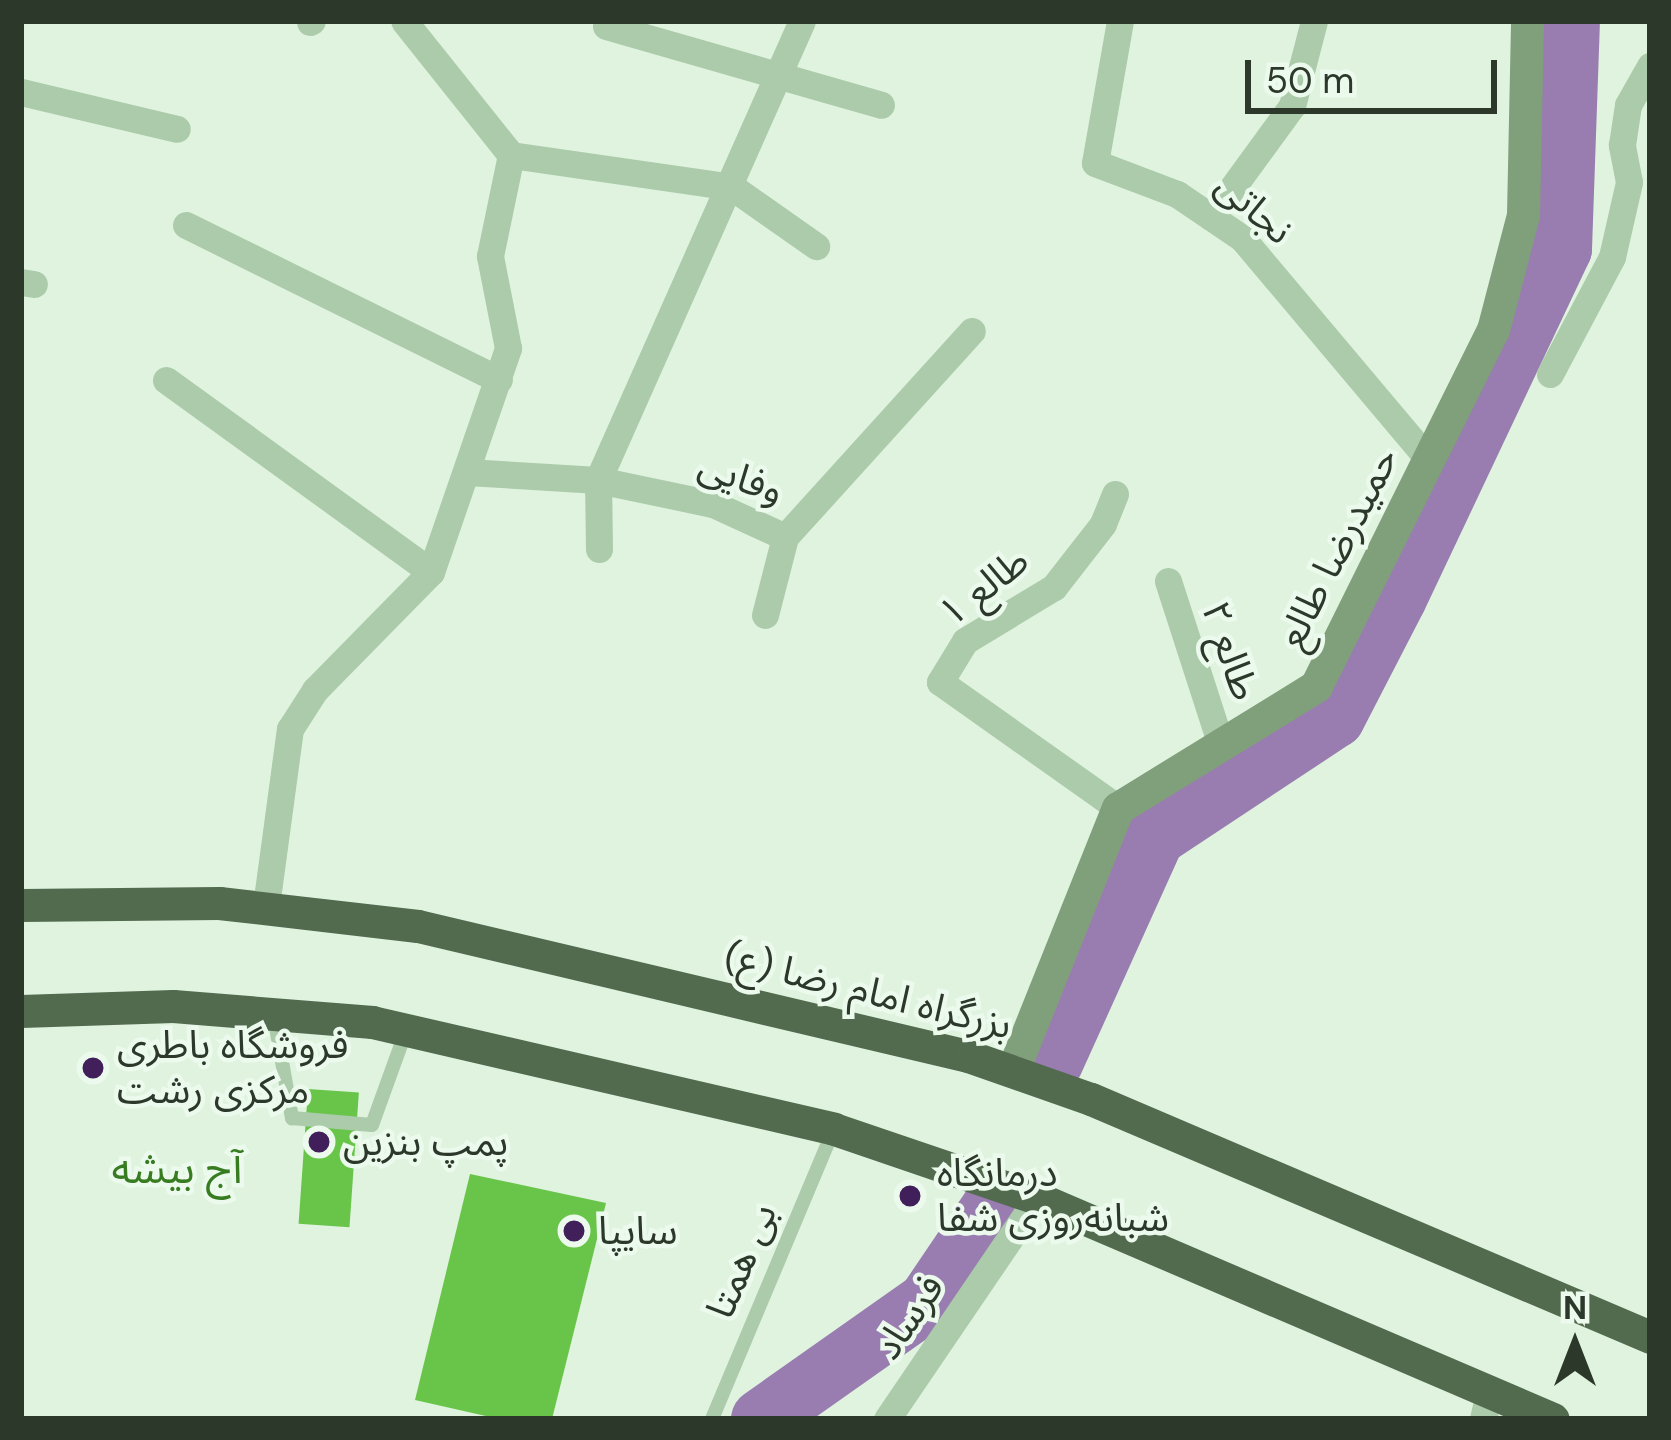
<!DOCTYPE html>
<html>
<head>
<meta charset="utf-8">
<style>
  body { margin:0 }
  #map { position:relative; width:1671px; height:1440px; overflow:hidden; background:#dff3df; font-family:"DM Sans","Noto Sans Arabic",sans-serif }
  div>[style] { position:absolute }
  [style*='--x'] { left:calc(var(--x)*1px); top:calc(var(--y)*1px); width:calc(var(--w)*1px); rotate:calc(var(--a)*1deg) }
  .river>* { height:60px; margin:-30px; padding:0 30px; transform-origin:30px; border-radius:30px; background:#997db0 }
  .building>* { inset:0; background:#69c54a; transform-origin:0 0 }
  .service>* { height:14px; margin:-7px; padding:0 7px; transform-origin:7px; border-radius:7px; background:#abcbaa }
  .minor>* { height:27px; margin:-13.5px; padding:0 13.5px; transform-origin:13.5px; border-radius:13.5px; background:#abcbaa }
  .secondary>* { height:33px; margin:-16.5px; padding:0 16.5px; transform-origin:16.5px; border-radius:16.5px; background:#809f7b }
  .trunk>* { height:33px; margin:-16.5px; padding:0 16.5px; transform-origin:16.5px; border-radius:16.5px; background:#526a4e }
  .dots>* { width:33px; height:33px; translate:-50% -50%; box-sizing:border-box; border:6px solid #ebfaec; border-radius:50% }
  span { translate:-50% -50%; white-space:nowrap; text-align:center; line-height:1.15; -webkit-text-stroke:9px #ebfaec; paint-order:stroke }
  .street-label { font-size:39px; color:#2c392a }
  .poi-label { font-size:39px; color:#2c392a }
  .left { translate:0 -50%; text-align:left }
  .neighbourhood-label { font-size:42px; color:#387c21 }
  .frame { position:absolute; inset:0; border:24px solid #2c392a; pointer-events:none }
  .north { position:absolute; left:1515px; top:1284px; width:120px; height:120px; -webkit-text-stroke:9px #ebfaec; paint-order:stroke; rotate:0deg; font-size:33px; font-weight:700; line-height:48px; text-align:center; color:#2c392a }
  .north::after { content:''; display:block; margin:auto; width:42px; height:54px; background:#2c392a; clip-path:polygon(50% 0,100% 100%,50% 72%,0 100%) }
  .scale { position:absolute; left:1245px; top:60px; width:252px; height:54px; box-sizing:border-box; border:6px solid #2c392a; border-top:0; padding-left:15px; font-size:36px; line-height:42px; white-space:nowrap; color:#2c392a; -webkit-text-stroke:9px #ebfaec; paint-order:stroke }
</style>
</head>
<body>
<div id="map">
  <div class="river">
    <i style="--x:1053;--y:1063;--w:248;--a:-65.7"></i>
    <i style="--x:1155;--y:837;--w:216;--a:-33.5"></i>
    <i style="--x:1335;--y:718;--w:135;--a:-62.7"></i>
    <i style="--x:1397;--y:598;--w:386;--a:-64.7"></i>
    <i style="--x:1562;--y:249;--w:228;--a:-88"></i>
    <i style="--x:761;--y:1419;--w:204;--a:-35.2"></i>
    <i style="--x:928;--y:1301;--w:123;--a:-55.9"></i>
  </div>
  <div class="building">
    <i style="left:308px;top:1089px;width:51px;height:135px;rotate:4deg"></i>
    <i style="clip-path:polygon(470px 1174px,606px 1203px,552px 1419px,499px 1419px,415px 1400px)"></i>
  </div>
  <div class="service">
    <i style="--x:274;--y:1016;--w:104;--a:80"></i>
    <i style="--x:292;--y:1118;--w:80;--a:5"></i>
    <i style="--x:372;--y:1125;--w:100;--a:-70.1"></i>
    <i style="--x:712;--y:1419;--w:312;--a:-67.2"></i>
  </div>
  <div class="minor">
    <i style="--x:1120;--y:21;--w:144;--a:100"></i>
    <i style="--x:1095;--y:163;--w:88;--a:20.7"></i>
    <i style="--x:1177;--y:194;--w:78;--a:34.1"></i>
    <i style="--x:1242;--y:238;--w:290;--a:49.9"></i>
    <i style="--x:310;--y:22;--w:2;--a:-27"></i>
    <i style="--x:606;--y:26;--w:286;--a:16"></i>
    <i style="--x:21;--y:92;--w:160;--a:13.3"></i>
    <i style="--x:511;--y:155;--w:223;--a:8.2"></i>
    <i style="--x:732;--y:187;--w:103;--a:35.1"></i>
    <i style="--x:1211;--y:217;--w:137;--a:-53.9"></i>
    <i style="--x:1292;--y:106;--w:88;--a:-75.5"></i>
    <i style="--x:186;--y:225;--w:349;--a:26.3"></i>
    <i style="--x:21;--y:282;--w:13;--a:9"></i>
    <i style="--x:1550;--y:374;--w:132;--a:-62.1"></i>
    <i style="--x:1612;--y:257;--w:77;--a:-77.2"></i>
    <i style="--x:1629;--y:182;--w:38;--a:-101"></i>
    <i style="--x:1622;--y:145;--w:40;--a:-81.5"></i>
    <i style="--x:1628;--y:105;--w:45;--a:-60.6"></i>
    <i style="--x:166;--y:380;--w:327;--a:35.9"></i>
    <i style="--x:467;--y:472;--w:131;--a:3.5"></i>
    <i style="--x:598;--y:480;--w:117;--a:11.8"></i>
    <i style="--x:713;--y:504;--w:79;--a:24.6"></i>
    <i style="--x:785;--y:537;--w:278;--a:-47.8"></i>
    <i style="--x:1115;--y:494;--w:32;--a:112"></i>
    <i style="--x:1103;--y:524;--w:80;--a:127.9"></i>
    <i style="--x:1054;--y:587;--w:104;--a:148.8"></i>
    <i style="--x:965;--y:641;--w:48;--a:121.4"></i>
    <i style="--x:940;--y:682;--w:218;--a:35.3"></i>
    <i style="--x:599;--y:549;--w:69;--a:-90.8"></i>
    <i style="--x:598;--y:480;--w:502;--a:-66.04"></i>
    <i style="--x:1168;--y:581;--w:172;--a:72.1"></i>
    <i style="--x:765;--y:615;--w:81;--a:-75.6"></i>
    <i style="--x:266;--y:906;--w:179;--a:-82.3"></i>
    <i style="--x:290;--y:729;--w:46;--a:-57.3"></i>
    <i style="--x:315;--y:690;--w:165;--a:-45.5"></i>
    <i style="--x:431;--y:572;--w:237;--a:-71"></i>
    <i style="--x:508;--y:348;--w:94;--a:-101.1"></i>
    <i style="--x:490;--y:256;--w:103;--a:-78.3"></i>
    <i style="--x:511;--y:155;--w:171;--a:-128.6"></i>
    <i style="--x:887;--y:1419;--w:267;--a:-55.8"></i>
    <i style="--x:1483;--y:1419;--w:28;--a:-77"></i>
  </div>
  <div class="secondary">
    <i style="--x:1013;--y:1070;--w:282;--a:-68.2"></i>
    <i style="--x:1118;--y:808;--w:233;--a:-31.6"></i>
    <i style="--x:1316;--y:686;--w:398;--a:-63.6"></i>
    <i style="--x:1493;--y:330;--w:119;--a:-75.4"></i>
    <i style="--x:1523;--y:215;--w:194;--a:-88.8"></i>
  </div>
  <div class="trunk">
    <i style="--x:21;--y:905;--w:198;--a:-0.6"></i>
    <i style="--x:219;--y:903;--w:200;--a:6.6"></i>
    <i style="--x:418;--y:926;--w:565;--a:13.3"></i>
    <i style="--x:968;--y:1056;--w:130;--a:19.3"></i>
    <i style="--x:1091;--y:1099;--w:608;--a:23.06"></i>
    <i style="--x:21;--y:1011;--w:152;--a:-1.9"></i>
    <i style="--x:173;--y:1006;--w:200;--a:4.6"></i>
    <i style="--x:372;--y:1022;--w:474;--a:13"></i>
    <i style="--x:834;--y:1129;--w:214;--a:18.8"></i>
    <i style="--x:1037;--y:1198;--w:561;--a:23.19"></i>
  </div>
  <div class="dots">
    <i style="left:93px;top:1068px;background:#411f5a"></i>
    <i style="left:319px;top:1142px;background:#411f5a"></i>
    <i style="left:910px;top:1196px;background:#411f5a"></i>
    <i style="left:574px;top:1231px;background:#411f5a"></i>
  </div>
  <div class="street-label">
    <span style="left:1254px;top:208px;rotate:41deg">نجاتی</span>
    <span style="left:741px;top:478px;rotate:19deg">وفایی</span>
    <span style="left:1338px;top:548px;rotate:-63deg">حمیدرضا طالع</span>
    <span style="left:984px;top:587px;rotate:-38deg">طالع ۱</span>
    <span style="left:1230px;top:651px;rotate:71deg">طالع ۲</span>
    <span style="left:868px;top:991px;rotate:14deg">بزرگراه امام رضا (ع)</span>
    <span style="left:742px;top:1261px;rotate:-67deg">بی همتا</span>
    <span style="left:909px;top:1317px;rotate:-56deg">فرساد</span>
  </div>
  <div class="poi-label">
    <span class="left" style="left:117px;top:1068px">فروشگاه باطری<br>مرکزی رشت</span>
    <span class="left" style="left:343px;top:1142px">پمپ بنزین</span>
    <span class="left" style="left:937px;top:1196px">درمانگاه<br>شبانه‌روزی شفا</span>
    <span class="left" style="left:598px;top:1231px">سایپا</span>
  </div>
  <div class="neighbourhood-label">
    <span style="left:177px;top:1169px">آج بیشه</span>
  </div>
  <div class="frame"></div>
  <div class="north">N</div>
  <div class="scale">50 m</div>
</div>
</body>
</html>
